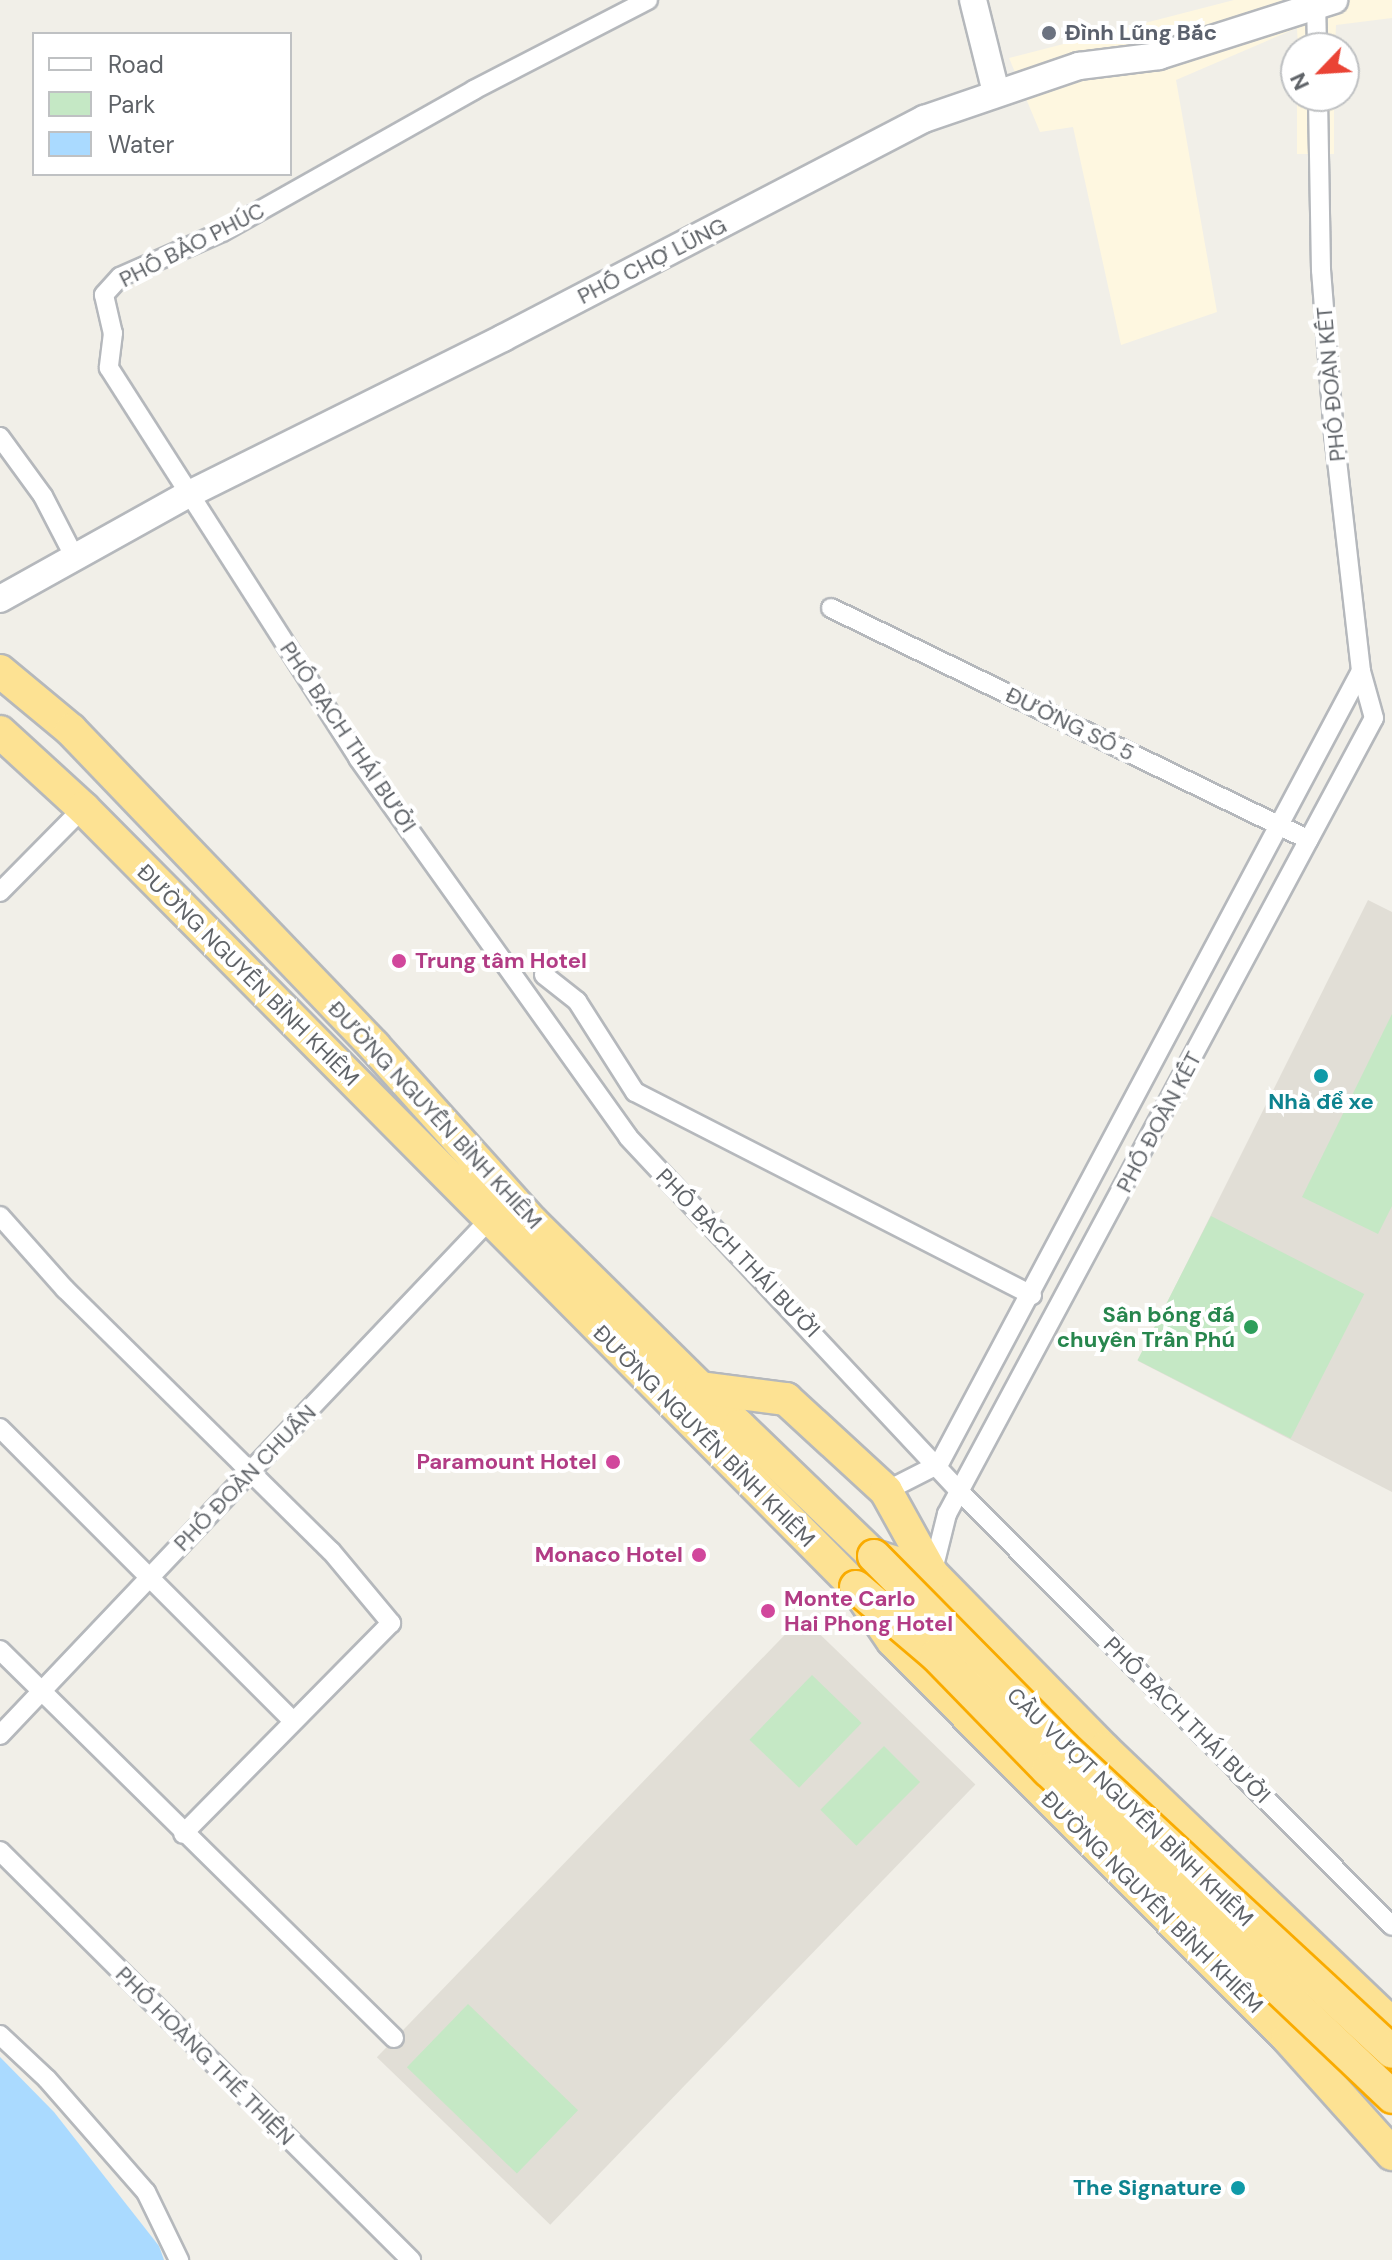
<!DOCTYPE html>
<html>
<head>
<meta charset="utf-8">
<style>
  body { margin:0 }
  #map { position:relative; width:1392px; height:2260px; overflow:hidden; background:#f1efe8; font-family:"DM Sans",sans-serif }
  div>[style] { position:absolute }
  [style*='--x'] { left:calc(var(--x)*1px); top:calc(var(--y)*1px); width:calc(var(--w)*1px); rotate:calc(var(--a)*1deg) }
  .commercial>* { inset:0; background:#fef7e0; transform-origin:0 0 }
  .education>* { inset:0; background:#e1ded6; transform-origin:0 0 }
  .green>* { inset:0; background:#c5e8c5; transform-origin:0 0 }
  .water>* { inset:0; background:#aadaff }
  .roads { filter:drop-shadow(2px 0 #b5b8bc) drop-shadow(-2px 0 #b5b8bc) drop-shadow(0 2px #b5b8bc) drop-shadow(0 -2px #b5b8bc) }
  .street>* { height:18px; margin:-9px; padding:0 9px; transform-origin:9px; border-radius:9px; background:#fff }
  .secondary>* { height:26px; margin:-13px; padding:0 13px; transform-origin:13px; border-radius:13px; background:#fff }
  .highway>* { height:32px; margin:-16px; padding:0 16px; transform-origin:16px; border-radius:16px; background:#fde293 }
  .bridges { filter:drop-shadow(2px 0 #f9ab00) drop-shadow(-2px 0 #f9ab00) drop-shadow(0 2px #f9ab00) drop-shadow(0 -2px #f9ab00) }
  .highway-bridge>* { height:32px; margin:-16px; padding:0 16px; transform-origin:16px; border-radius:16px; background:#fde293 }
  .dots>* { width:22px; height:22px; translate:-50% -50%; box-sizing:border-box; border:4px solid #fff; border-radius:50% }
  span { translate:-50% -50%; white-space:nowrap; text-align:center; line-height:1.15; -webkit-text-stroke:8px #fff; paint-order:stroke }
  .worship-label { font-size:22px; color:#5b616d; font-weight:700 }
  .left { translate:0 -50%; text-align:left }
  .street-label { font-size:22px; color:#5f6368 }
  .hotel-label { font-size:22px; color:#b23c85; font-weight:700 }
  .right { translate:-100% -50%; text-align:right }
  .culture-label { font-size:22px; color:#0d838f; font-weight:700 }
  .leisure-label { font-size:22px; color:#27864d; font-weight:700 }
  .legend { position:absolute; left:32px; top:32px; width:260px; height:144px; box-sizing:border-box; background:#fff; border:2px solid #bfc1c3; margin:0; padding:10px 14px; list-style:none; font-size:24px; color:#5f6368 }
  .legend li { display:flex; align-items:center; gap:16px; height:40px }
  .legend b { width:40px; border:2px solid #bfc1c3 }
  .north { position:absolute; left:1280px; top:32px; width:80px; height:80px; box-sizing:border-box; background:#fff; border:2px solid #bfc1c3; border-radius:50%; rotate:245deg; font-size:22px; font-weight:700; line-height:32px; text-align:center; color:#5f6368 }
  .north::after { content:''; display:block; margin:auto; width:28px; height:36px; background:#ea4335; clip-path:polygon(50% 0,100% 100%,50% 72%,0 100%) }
</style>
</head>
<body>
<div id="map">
  <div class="commercial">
    <i style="clip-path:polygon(1234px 0,1392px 0,1392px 18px,1336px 25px,1335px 48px,1298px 48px,1297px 28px,1176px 80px,1217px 312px,1121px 345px,1073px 127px,1040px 132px,1009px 58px)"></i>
    <i style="left:1297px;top:96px;width:37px;height:58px"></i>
  </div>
  <div class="education">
    <i style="clip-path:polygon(1368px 900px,1392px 912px,1392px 1492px,1138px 1361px)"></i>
    <i style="left:802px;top:1617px;width:241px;height:612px;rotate:44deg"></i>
  </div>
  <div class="green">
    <i style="clip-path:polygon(1392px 1014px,1392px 1206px,1378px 1234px,1302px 1197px)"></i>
    <i style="left:1211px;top:1216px;width:172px;height:162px;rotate:27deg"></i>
    <i style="left:812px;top:1675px;width:69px;height:90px;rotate:44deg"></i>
    <i style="left:884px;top:1746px;width:51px;height:90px;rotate:45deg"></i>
    <i style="left:468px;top:2004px;width:153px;height:88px;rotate:44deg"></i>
  </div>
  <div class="water">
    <i style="clip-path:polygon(0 2057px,54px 2112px,159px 2246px,164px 2260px,0 2260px)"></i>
  </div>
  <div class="roads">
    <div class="street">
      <i style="--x:648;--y:0;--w:196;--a:152.7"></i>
      <i style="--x:474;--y:90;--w:289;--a:150.6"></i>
      <i style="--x:222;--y:232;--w:111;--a:156.2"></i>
      <i style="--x:120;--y:277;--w:24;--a:132"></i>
      <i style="--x:104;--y:295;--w:39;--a:77"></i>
      <i style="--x:113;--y:333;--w:35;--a:97"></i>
      <i style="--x:109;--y:368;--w:463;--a:57.4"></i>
      <i style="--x:358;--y:758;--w:465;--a:54.5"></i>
      <i style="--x:628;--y:1137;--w:486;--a:46.9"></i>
      <i style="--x:960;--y:1492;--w:612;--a:45.13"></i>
      <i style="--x:1316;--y:0;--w:48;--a:88.8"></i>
      <i style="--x:0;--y:437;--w:73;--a:53.9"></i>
      <i style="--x:43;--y:496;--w:68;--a:62.7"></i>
      <i style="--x:831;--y:608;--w:531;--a:25.89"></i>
      <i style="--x:0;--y:892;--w:118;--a:-45.3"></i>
      <i style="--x:544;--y:975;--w:42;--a:38.2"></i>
      <i style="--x:577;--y:1001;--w:108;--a:57.5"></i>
      <i style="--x:635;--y:1092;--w:446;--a:27.1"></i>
      <i style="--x:0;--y:1216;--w:98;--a:48.3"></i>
      <i style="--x:65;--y:1289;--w:373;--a:44.6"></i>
      <i style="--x:331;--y:1551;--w:94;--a:50.2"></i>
      <i style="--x:391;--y:1623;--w:296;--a:134.6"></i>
      <i style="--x:0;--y:1428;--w:412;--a:45"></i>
      <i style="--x:886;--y:1491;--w:59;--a:-27"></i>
      <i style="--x:939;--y:1464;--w:898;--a:-61.98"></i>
      <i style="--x:932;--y:1574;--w:62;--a:-76"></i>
      <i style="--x:947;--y:1514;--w:903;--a:-61.79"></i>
      <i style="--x:1374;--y:718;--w:49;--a:-105.5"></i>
      <i style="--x:1361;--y:671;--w:238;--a:-96.5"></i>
      <i style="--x:1334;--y:435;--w:166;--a:-94.5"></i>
      <i style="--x:1321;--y:270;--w:174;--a:-91"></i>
      <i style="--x:0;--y:1650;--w:553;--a:44.56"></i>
      <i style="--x:0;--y:1735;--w:712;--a:-46.48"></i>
      <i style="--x:0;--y:1851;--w:580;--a:44.86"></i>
      <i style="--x:0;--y:2035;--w:64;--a:43.1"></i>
      <i style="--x:47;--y:2079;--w:150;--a:48.8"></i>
      <i style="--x:146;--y:2192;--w:76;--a:64.1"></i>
    </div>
    <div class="secondary">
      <i style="--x:973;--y:0;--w:95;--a:76"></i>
      <i style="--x:0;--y:599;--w:216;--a:-29.1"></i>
      <i style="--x:189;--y:494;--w:351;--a:-26.4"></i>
      <i style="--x:503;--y:338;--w:475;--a:-27.5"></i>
      <i style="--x:924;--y:119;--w:164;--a:-18.9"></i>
      <i style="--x:1079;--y:66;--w:81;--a:-7.1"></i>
      <i style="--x:1159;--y:56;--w:184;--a:-17.7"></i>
    </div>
    <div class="highway">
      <i style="--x:0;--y:671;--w:92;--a:39.7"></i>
      <i style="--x:71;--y:730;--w:438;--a:46.2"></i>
      <i style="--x:374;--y:1046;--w:238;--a:48.1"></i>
      <i style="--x:533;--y:1223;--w:289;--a:44.6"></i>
      <i style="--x:739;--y:1426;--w:187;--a:43.9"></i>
      <i style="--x:874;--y:1556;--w:61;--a:17.2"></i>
      <i style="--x:932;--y:1574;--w:245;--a:45.5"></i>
      <i style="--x:1104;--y:1749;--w:398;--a:43.7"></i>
      <i style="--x:0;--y:732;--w:113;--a:42.5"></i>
      <i style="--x:83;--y:808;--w:1097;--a:45.22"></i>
      <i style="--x:856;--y:1587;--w:65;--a:55.6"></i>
      <i style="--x:893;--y:1641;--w:560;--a:45.14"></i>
      <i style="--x:1288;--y:2038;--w:156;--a:48.1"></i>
      <i style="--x:701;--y:1388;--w:86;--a:7.4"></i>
      <i style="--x:786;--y:1399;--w:136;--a:42.6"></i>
      <i style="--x:886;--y:1491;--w:95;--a:61"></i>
    </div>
  </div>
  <div class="bridges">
    <div class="highway-bridge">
      <i style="--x:874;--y:1556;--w:270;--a:45.3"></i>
      <i style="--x:1064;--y:1748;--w:447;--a:42.8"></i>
      <i style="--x:856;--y:1587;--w:105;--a:40.4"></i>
      <i style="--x:936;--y:1655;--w:161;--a:45.8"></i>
      <i style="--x:1048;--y:1770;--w:475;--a:43.5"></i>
    </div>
  </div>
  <div class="dots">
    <i style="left:1049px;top:33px;background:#6b7280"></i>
    <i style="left:399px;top:961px;background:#d1479c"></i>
    <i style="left:1321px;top:1076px;background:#0f9aa8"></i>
    <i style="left:1251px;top:1327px;background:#2e9e5b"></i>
    <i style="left:613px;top:1462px;background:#d1479c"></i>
    <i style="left:699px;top:1555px;background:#d1479c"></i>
    <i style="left:768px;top:1611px;background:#d1479c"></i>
    <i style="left:1238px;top:2188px;background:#0f9aa8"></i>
  </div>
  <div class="worship-label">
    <span class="left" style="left:1065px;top:33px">Đình Lũng Bắc</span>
  </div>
  <div class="street-label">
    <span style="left:192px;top:245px;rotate:-27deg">PHỐ BẢO PHÚC</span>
    <span style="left:652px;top:261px;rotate:-27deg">PHỐ CHỢ LŨNG</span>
    <span style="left:1331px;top:384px;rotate:-95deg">PHỐ ĐOÀN KẾT</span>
    <span style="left:1070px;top:724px;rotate:26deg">ĐƯỜNG SỐ 5</span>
    <span style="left:348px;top:737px;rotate:56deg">PHỐ BẠCH THÁI BƯỞI</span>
    <span style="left:248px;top:975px;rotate:45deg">ĐƯỜNG NGUYỄN BỈNH KHIÊM</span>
    <span style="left:435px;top:1115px;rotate:47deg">ĐƯỜNG NGUYỄN BÌNH KHIÊM</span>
    <span style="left:1159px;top:1122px;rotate:-62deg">PHỐ ĐOÀN KẾT</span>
    <span style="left:738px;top:1253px;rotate:46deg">PHỐ BẠCH THÁI BƯỞI</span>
    <span style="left:704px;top:1436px;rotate:45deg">ĐƯỜNG NGUYỄN BỈNH KHIÊM</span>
    <span style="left:245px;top:1478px;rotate:-46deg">PHỐ ĐOÀN CHUẨN</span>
    <span style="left:1187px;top:1720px;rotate:45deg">PHỐ BẠCH THÁI BƯỞI</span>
    <span style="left:1130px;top:1807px;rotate:44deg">CẦU VƯỢT NGUYỄN BỈNH KHIÊM</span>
    <span style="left:1152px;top:1902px;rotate:45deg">ĐƯỜNG NGUYỄN BỈNH KHIÊM</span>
    <span style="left:205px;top:2056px;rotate:45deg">PHỐ HOÀNG THẾ THIỆN</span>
  </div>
  <div class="hotel-label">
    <span class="left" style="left:415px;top:961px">Trung tâm Hotel</span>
    <span class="right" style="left:597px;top:1462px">Paramount Hotel</span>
    <span class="right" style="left:683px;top:1555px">Monaco Hotel</span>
    <span class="left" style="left:784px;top:1611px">Monte Carlo<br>Hai Phong Hotel</span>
  </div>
  <div class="culture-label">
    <span style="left:1321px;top:1102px">Nhà để xe</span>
    <span class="right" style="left:1222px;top:2188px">The Signature</span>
  </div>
  <div class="leisure-label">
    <span class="right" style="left:1235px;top:1327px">Sân bóng đá<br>chuyên Trần Phú</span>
  </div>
  <ul class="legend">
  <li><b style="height:10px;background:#fff"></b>Road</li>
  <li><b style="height:22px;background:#c5e8c5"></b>Park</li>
  <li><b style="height:22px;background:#aadaff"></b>Water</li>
  </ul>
  <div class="north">N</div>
</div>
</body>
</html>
